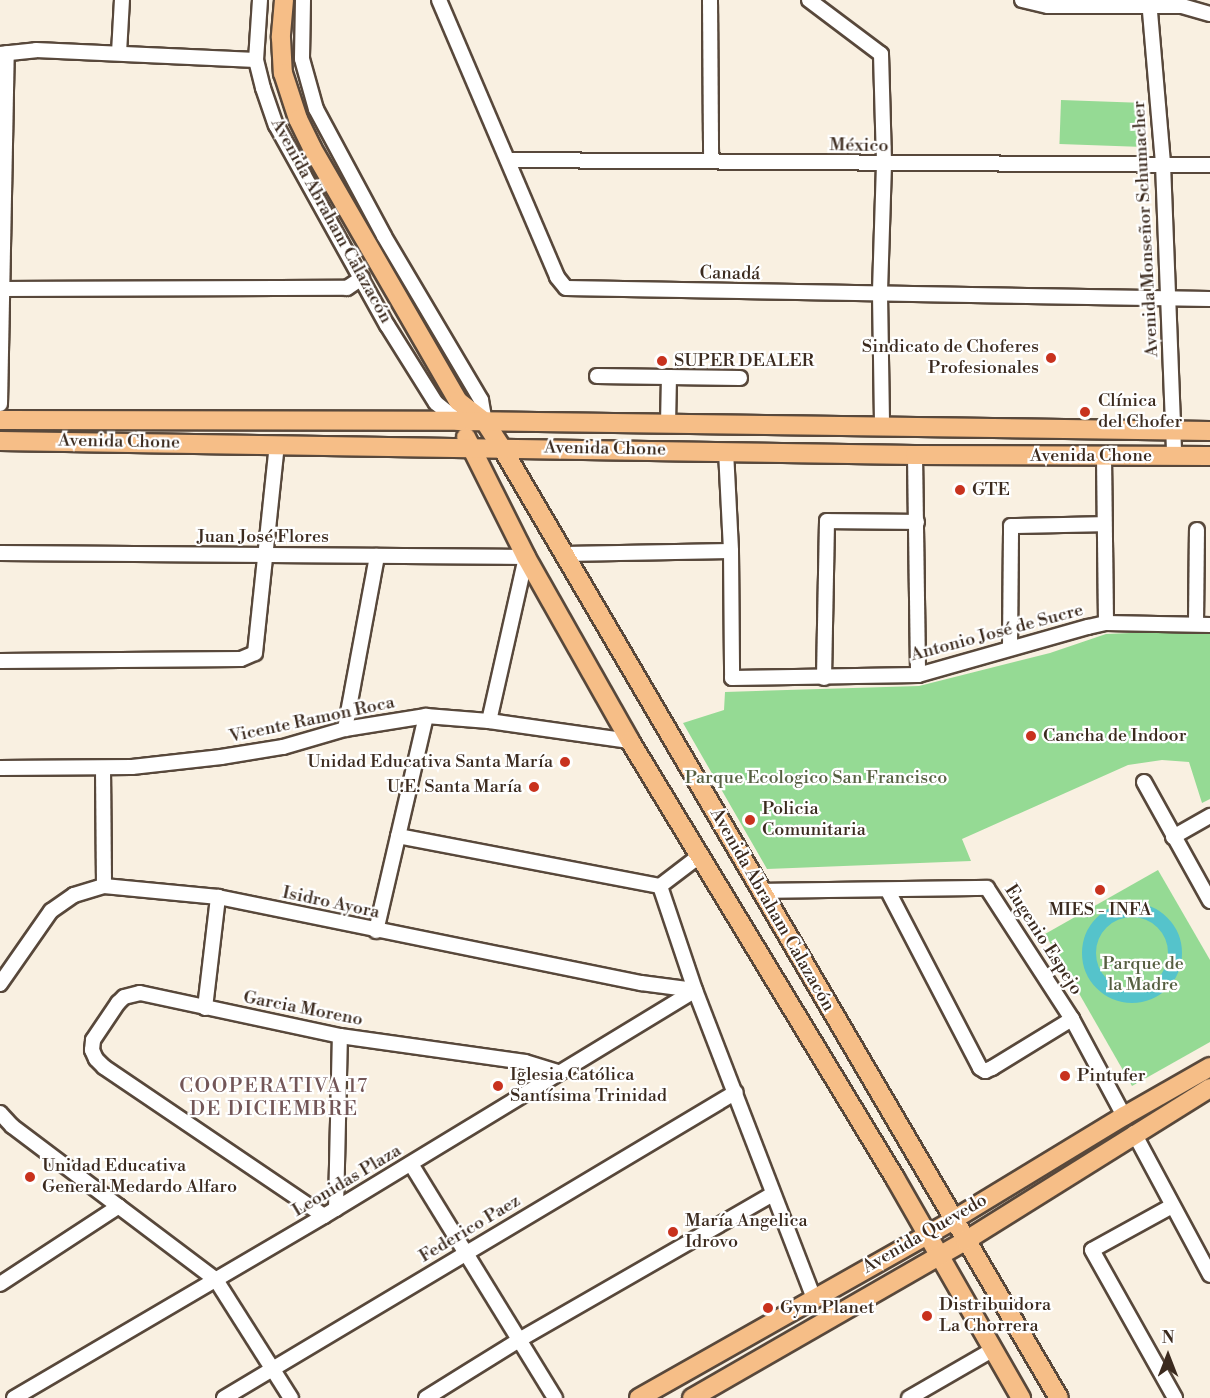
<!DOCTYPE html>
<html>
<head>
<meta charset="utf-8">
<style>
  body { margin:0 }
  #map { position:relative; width:1210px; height:1398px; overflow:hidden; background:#f9f0e1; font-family:"Libre Bodoni",serif }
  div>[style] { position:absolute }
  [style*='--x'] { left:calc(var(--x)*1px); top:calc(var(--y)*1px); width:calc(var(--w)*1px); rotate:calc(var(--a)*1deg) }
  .green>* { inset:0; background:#95da94; transform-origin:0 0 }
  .canal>* { height:14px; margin:-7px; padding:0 7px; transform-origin:7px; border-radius:7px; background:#55c3cb }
  .canal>.ring { margin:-7px; padding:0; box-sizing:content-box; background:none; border:14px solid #55c3cb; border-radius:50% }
  .roads { filter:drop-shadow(2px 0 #58483b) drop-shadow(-2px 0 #58483b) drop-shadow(0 2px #58483b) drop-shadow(0 -2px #58483b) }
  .minor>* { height:14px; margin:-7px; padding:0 7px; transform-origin:7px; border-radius:7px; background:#fff }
  .major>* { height:18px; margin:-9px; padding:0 9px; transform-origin:9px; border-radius:9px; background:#f6be87 }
  .dots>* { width:16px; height:16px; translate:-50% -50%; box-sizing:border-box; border:3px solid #fff; border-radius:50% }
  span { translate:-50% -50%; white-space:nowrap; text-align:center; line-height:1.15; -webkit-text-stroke:4.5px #fff; paint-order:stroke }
  .street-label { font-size:18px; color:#3b2a1e }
  .poi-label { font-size:18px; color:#3b2a1e }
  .right { translate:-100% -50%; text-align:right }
  .left { translate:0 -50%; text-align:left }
  .park-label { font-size:18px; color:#565f41 }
  .neighbourhood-label { font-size:20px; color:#735657; letter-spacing:1.5px }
  .north { position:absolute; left:1138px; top:1326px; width:60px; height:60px; -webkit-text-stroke:4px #fff; paint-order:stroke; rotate:0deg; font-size:16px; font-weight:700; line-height:24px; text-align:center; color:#3b2a1e }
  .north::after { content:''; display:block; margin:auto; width:21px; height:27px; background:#3b2a1e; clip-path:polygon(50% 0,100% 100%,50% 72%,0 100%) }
</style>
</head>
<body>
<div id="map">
  <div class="green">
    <i style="left:1061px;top:100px;width:77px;height:44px;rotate:2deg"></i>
    <i style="clip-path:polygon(1153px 632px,1210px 634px,1210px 799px,1202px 803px,1189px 762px,1162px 760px,1128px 765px,962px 839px,971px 861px,767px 869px,683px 723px,724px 710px,725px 692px,919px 686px,1050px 653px,1106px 634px)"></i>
    <i style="clip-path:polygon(1158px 870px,1210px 960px,1210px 1042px,1132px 1086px,1045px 934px)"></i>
  </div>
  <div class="canal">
    <i class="ring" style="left:1089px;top:910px;width:72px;height:72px"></i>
  </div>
  <div class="roads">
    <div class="minor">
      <i style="--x:260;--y:0;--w:60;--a:93.8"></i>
      <i style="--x:256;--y:60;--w:29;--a:76"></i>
      <i style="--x:263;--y:88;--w:39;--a:71"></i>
      <i style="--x:276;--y:125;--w:229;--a:61"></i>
      <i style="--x:387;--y:325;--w:92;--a:57.9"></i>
      <i style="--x:436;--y:403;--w:28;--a:39"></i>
      <i style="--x:303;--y:0;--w:59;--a:91"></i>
      <i style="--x:302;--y:59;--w:52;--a:74.4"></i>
      <i style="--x:316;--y:109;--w:144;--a:61.8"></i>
      <i style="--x:384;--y:236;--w:191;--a:59.4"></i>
      <i style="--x:481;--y:400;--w:22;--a:80"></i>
      <i style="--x:439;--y:0;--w:301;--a:66.9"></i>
      <i style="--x:557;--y:277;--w:14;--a:51"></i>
      <i style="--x:566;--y:288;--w:644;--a:0.98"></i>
      <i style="--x:710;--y:0;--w:160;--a:89.6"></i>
      <i style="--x:809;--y:0;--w:90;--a:36.9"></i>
      <i style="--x:881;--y:54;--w:110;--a:88.4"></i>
      <i style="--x:884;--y:164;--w:130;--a:91.8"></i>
      <i style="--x:880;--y:294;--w:133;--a:89.1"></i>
      <i style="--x:1022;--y:0;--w:27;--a:13"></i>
      <i style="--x:1048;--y:6;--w:134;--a:0"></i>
      <i style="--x:1182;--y:6;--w:29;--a:16"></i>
      <i style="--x:1149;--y:0;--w:165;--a:85.1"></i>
      <i style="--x:1163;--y:164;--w:293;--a:87.8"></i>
      <i style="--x:119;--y:53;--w:53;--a:-86.8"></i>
      <i style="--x:0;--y:54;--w:36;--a:-6"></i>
      <i style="--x:36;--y:50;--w:220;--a:2.6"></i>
      <i style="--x:508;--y:160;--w:702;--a:0.41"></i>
      <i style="--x:0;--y:289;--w:347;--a:-0.2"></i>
      <i style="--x:347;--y:288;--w:18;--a:-34"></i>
      <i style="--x:597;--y:376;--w:72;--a:0.8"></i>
      <i style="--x:0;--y:404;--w:351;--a:-88.9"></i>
      <i style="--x:668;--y:424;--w:47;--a:-88.8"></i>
      <i style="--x:669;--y:377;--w:71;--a:0.8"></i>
      <i style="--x:726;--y:451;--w:100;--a:87.1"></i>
      <i style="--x:731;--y:551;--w:127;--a:89.5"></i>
      <i style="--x:732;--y:678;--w:186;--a:-0.9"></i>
      <i style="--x:918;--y:675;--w:177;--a:-15.8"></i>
      <i style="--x:1088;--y:627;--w:18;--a:-13"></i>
      <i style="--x:1106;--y:623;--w:104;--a:1.1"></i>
      <i style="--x:915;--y:455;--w:220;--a:89.2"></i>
      <i style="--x:1104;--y:457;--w:166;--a:89.3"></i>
      <i style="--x:0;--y:553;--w:526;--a:0.44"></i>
      <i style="--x:526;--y:557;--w:168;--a:102.7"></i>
      <i style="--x:564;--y:554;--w:167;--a:-1"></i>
      <i style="--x:1196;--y:623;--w:93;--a:-89.4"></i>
      <i style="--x:1010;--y:647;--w:121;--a:-89.5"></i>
      <i style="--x:1011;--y:526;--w:93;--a:-1.2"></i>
      <i style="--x:0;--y:661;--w:241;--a:-0.5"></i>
      <i style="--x:241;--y:659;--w:15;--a:-23"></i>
      <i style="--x:255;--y:653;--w:210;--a:-84"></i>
      <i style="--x:824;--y:678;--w:157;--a:-88.9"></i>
      <i style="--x:827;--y:521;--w:90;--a:0.6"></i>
      <i style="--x:345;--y:729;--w:176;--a:-79.5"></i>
      <i style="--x:0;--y:768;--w:132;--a:-0.4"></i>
      <i style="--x:132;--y:767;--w:90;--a:-6.4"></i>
      <i style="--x:221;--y:757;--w:63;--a:-9.2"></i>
      <i style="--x:283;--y:747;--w:65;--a:-16.2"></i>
      <i style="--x:345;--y:729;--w:82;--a:-9.1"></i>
      <i style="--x:426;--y:716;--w:63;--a:4.5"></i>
      <i style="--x:489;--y:721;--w:142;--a:8.1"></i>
      <i style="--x:103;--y:768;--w:118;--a:89.5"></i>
      <i style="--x:1144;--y:782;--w:136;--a:61"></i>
      <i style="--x:398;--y:836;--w:267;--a:10.8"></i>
      <i style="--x:660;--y:886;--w:48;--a:-37.3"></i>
      <i style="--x:1173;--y:837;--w:43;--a:-29.6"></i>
      <i style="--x:660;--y:886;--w:110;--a:71.4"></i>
      <i style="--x:695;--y:990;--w:330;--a:68.9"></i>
      <i style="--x:762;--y:891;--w:225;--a:-0.8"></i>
      <i style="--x:987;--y:888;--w:156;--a:57"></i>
      <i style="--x:1072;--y:1019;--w:110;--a:61.8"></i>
      <i style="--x:888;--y:891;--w:199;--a:62.5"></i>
      <i style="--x:980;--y:1068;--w:6;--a:31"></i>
      <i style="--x:985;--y:1071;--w:8;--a:-23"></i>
      <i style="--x:992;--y:1068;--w:94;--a:-31.5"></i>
      <i style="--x:376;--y:931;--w:221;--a:-76.9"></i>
      <i style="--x:0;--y:984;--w:89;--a:-55.1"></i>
      <i style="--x:51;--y:911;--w:28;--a:-35"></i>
      <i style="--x:74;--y:895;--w:31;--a:-17"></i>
      <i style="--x:104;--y:886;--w:115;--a:5.5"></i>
      <i style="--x:218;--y:897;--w:432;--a:11.5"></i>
      <i style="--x:641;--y:983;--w:54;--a:7.4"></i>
      <i style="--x:205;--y:1008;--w:112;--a:-83.3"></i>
      <i style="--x:0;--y:1113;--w:18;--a:47"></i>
      <i style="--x:12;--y:1126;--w:256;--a:37"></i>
      <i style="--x:216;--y:1280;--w:140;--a:57.6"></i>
      <i style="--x:1134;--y:1133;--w:161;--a:61.8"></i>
      <i style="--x:411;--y:1164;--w:275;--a:58.4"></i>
      <i style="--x:1172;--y:1206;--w:91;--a:151.2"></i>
      <i style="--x:1092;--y:1250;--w:170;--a:60.7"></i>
      <i style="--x:336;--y:1209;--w:173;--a:-88.7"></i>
      <i style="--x:324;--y:1216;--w:266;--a:-145.9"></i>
      <i style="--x:104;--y:1067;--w:11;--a:-135"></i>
      <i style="--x:96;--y:1059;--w:10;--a:-114"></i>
      <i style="--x:92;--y:1050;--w:10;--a:-84"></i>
      <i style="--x:93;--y:1040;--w:45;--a:-56"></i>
      <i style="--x:118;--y:1003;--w:8;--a:-45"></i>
      <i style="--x:124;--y:997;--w:16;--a:-14"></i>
      <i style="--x:140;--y:993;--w:205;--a:12.1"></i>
      <i style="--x:340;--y:1036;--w:187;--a:8"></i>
      <i style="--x:525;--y:1062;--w:34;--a:17"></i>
      <i style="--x:0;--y:1284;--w:142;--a:-33.2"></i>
      <i style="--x:14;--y:1398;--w:359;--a:-30.4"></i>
      <i style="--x:324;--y:1216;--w:434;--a:-31.3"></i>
      <i style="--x:224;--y:1398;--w:596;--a:-30.86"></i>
      <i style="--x:426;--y:1398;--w:110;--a:-31.9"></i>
      <i style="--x:519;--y:1340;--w:293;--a:-29.9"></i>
      <i style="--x:909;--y:1398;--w:96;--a:-30"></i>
    </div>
    <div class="major">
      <i style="--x:284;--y:0;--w:38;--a:95"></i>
      <i style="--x:281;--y:38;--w:35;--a:87"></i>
      <i style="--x:283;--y:73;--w:48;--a:71.9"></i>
      <i style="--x:298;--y:119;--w:32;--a:64"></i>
      <i style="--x:312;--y:148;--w:292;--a:60"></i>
      <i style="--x:458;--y:401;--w:34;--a:38"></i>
      <i style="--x:485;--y:422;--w:31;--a:57"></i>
      <i style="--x:502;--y:448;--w:1101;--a:59.62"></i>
      <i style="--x:0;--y:420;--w:458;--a:0.1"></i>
      <i style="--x:458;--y:421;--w:752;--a:0.76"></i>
      <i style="--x:466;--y:437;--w:134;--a:63.4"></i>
      <i style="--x:526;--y:557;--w:211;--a:60.5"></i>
      <i style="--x:630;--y:741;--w:511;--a:58.77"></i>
      <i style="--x:895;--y:1178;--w:254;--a:60.2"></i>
      <i style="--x:0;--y:441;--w:915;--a:0.88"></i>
      <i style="--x:915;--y:455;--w:295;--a:0.2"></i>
      <i style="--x:639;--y:1398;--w:361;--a:-29.5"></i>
      <i style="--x:953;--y:1220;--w:200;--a:-31.3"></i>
      <i style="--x:1124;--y:1116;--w:99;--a:-29.7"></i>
      <i style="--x:692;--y:1398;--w:315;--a:-29.9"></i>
      <i style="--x:965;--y:1241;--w:289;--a:-32"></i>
    </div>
  </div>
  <div class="dots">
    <i style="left:1051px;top:358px;background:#c8321e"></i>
    <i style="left:662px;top:361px;background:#c8321e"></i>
    <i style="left:1085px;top:412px;background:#c8321e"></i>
    <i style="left:960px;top:490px;background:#c8321e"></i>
    <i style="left:1031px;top:736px;background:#c8321e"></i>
    <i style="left:565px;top:762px;background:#c8321e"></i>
    <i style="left:534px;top:787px;background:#c8321e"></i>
    <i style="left:750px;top:820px;background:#c8321e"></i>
    <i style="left:1100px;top:890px;background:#c8321e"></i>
    <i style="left:1065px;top:1076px;background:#c8321e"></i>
    <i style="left:498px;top:1086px;background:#c8321e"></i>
    <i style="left:30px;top:1177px;background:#c8321e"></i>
    <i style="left:673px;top:1232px;background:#c8321e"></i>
    <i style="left:768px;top:1308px;background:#c8321e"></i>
    <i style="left:927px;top:1316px;background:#c8321e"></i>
  </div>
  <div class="street-label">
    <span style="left:859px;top:146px;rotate:1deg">México</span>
    <span style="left:331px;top:221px;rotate:61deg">Avenida Abraham Calazacón</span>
    <span style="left:1146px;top:229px;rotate:-93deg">Avenida Monseñor Schumacher</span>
    <span style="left:730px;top:274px;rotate:1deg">Canadá</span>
    <span style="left:119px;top:442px;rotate:1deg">Avenida Chone</span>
    <span style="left:605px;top:449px;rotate:1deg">Avenida Chone</span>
    <span style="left:1091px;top:456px">Avenida Chone</span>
    <span style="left:263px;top:537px">Juan José Flores</span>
    <span style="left:997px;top:633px;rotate:-15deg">Antonio José de Sucre</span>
    <span style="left:312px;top:720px;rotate:-12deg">Vicente Ramon Roca</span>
    <span style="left:331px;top:903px;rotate:12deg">Isidro Ayora</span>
    <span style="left:772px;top:910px;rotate:60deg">Avenida Abraham Calazacón</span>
    <span style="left:1043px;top:940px;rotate:57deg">Eugenio Espejo</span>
    <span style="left:303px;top:1009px;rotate:11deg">Garcia Moreno</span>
    <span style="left:347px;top:1181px;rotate:-31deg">Leonidas Plaza</span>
    <span style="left:470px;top:1229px;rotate:-31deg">Federico Paez</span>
    <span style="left:925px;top:1234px;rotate:-30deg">Avenida Quevedo</span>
  </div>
  <div class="poi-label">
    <span class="right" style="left:1039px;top:358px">Sindicato de Choferes<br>Profesionales</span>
    <span class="left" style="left:674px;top:361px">SUPER DEALER</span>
    <span class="left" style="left:1098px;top:412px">Clínica<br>del Chofer</span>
    <span class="left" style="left:972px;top:490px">GTE</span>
    <span class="left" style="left:1043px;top:736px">Cancha de Indoor</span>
    <span class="right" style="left:553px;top:762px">Unidad Educativa Santa María</span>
    <span class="right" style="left:522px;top:787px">U.E. Santa María</span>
    <span class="left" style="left:762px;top:820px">Policia<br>Comunitaria</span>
    <span style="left:1100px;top:910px">MIES - INFA</span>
    <span class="left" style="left:510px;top:1086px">Iglesia Católica<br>Santísima Trinidad</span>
    <span class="left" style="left:1077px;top:1076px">Pintufer</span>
    <span class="left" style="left:42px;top:1177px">Unidad Educativa<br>General Medardo Alfaro</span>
    <span class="left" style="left:685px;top:1232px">María Angelica<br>Idrovo</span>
    <span class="left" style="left:939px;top:1316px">Distribuidora<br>La Chorrera</span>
    <span class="left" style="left:780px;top:1308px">Gym Planet</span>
  </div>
  <div class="park-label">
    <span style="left:816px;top:778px">Parque Ecologico San Francisco</span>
    <span style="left:1143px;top:975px">Parque de<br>la Madre</span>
  </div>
  <div class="neighbourhood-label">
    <span style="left:274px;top:1098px">COOPERATIVA 17<br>DE DICIEMBRE</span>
  </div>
  <div class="north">N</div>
</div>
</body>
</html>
